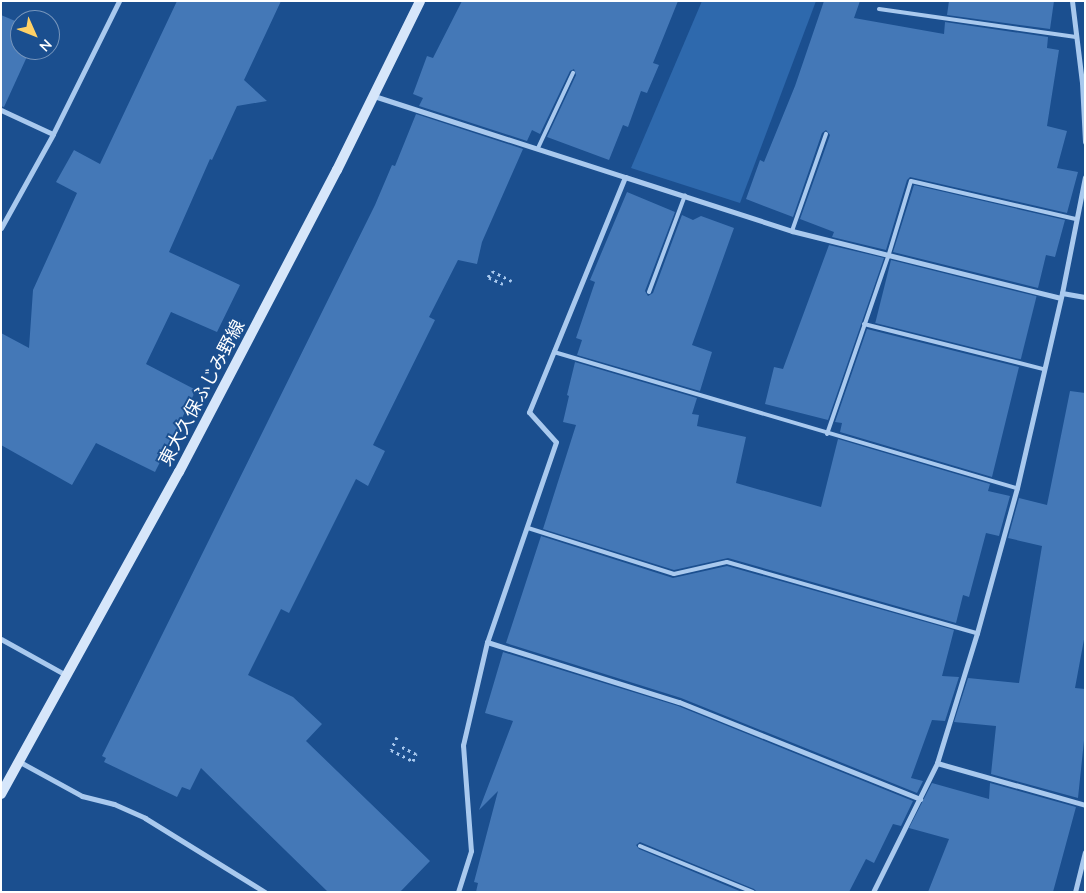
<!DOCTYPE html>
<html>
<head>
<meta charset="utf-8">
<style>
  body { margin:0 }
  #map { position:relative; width:1086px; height:893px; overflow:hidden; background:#1b4f8f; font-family:"Nunito Sans","Noto Sans JP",sans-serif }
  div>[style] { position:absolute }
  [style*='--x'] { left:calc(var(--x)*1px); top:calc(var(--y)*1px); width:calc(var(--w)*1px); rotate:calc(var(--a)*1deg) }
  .green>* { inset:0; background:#2e69ad }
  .building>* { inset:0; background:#4478b7; transform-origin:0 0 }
  .path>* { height:3px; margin-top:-1.5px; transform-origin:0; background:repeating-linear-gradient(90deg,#a9c9ee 0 2.5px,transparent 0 6.5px) }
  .service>* { height:4px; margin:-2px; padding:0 2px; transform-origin:2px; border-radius:2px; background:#a9c9ee }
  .minor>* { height:5px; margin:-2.5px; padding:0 2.5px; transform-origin:2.5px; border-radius:2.5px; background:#a9c9ee }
  .secondary>* { height:10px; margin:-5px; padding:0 5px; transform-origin:5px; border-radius:5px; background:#d6e6fa }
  span { translate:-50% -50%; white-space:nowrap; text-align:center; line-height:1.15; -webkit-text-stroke:4px #1b4f8f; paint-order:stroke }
  .street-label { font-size:18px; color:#fff }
  .frame { position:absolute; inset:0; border:2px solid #fff; pointer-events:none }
  .north { position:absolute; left:10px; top:10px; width:50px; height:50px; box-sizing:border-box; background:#1b4f8f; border:1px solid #7695bc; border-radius:50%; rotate:134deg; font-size:14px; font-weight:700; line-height:20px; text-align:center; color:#fff }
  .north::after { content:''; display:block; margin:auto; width:18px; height:22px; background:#ffd166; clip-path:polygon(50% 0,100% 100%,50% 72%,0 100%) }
</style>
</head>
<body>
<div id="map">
  <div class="green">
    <i style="clip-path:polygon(702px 1px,816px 1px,740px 203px,631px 168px)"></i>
  </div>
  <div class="building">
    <i style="clip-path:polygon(177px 1px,281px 1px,244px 80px,267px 101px,237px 106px,212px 160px,210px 159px,169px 252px,240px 285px,217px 332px,171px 312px,146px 364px,196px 390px,155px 472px,96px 443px,72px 485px,1px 445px,1px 333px,29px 348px,33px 290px,77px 193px,56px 182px,74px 150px,100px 164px)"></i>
    <i style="clip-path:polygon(462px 1px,678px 1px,653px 63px,659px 65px,647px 93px,641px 91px,628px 127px,623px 125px,609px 160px,547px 137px,576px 75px,574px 69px,570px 71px,540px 134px,532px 130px,527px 141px,419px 106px,423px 98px,413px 94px,427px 56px,433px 58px)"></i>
    <i style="clip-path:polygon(824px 1px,860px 1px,854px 18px,944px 34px,945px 22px,1048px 37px,1047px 48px,1059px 50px,1047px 126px,1067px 131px,1057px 168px,1078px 172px,1067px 213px,910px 177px,907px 180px,886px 250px,832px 237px,834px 232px,800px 219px,830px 135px,826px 130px,822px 133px,793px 217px,746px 199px,760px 160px,764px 162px,795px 86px)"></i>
    <i style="clip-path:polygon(949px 1px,1054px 1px,1050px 29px,947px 15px)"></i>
    <i style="clip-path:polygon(1px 15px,20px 23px,20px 50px,30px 50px,4px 107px,1px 106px)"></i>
    <i style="clip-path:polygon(416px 114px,523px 149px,482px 242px,477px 264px,458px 260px,429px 317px,435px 320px,373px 445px,385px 451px,368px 486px,356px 479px,289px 613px,281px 609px,248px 675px,293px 697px,322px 724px,306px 741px,430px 861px,400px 892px,328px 892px,201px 768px,190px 790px,182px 787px,177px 797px,104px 762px,106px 758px,102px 756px,375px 205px,392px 165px,395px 166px)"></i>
    <i style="clip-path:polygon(914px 185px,1065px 220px,1055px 257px,1046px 255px,1038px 288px,893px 252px)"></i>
    <i style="clip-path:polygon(627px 192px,675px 212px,645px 291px,648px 296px,653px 293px,682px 215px,693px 220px,701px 216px,734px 228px,692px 345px,712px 352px,700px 391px,577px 355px,582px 340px,576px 338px,595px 282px,590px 280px)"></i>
    <i style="clip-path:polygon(829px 245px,884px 258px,828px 420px,765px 404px,774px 367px,783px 369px)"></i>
    <i style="left:891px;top:260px;width:150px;height:65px;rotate:14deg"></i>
    <i style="clip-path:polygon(867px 329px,1019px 367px,992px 477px,840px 432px,842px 423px,835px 422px)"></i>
    <i style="clip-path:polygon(575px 362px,697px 398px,692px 414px,699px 415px,697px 426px,746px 437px,736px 483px,821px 507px,838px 439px,990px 484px,988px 491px,1010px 496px,999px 536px,986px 533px,969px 597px,963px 595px,956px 623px,728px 558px,674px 570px,543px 529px,576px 425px,563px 422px,569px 396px,567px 395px)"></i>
    <i style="clip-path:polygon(1070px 391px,1085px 393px,1085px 634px,1075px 688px,1085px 689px,1085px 731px,1078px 798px,991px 774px,996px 726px,954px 722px,968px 678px,1019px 683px,1042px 546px,1008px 538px,1019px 498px,1047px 505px)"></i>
    <i style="clip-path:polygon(541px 536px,673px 578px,727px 566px,954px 630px,942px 676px,959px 677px,945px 721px,932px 720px,911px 778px,923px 781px,917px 793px,681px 698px,506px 643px)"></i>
    <i style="clip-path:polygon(503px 652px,678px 706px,913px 801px,901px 826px,893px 824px,874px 863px,866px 859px,849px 892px,757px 892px,754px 889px,640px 842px,636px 845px,639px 849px,742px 892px,476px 892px,478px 883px,474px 882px,498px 791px,479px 810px,513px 721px,485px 713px)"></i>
    <i style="clip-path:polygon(932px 783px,989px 799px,990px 783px,1076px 807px,1053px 892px,928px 892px,949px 839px,909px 828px)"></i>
  </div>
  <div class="path">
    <i style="--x:503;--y:284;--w:17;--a:-155"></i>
    <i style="--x:488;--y:277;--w:7;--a:-56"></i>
    <i style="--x:492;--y:271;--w:22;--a:27"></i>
    <i style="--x:397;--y:737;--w:14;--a:115"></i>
    <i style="--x:391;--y:750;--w:25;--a:27"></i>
    <i style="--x:413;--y:761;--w:8;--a:-67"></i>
    <i style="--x:416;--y:754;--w:18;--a:-153"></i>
  </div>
  <div class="service">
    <i style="--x:879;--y:9;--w:199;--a:8.1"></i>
    <i style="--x:538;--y:148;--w:83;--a:-65"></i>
    <i style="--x:792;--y:231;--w:103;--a:-70.7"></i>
    <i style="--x:649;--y:292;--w:103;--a:-69.6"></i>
    <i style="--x:864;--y:324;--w:185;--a:14.1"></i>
    <i style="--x:554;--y:352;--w:483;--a:16.4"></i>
    <i style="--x:827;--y:434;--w:187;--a:-71"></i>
    <i style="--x:888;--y:257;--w:79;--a:-73.2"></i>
    <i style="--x:911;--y:181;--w:169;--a:13"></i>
    <i style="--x:528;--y:528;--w:153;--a:17.5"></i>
    <i style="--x:674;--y:574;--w:54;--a:-12.8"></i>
    <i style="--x:727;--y:562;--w:260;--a:15.9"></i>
    <i style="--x:640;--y:846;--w:122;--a:22.2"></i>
  </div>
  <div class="minor">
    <i style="--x:1072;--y:1;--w:82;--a:83"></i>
    <i style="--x:1082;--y:82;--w:60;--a:87.1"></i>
    <i style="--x:374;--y:96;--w:264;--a:17.9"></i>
    <i style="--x:625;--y:177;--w:254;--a:112.2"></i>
    <i style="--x:529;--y:412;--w:40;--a:48"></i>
    <i style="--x:556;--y:442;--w:212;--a:109"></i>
    <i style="--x:487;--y:642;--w:106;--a:103.1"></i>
    <i style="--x:463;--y:745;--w:106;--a:85.7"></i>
    <i style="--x:471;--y:851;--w:43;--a:107.6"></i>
    <i style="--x:1;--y:110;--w:57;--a:24.8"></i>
    <i style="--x:625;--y:177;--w:176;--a:17.9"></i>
    <i style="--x:792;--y:231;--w:276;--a:14"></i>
    <i style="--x:1;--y:228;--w:107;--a:-61"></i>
    <i style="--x:53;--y:134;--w:148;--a:-63.6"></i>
    <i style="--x:1062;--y:293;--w:23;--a:10"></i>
    <i style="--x:1;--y:639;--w:74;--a:29"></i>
    <i style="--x:487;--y:642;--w:201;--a:17.4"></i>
    <i style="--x:679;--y:702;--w:260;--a:21.9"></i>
    <i style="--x:20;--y:762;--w:71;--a:28.7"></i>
    <i style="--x:82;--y:796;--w:33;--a:14"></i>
    <i style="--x:114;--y:804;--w:34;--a:24"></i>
    <i style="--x:145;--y:818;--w:141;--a:31.7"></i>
    <i style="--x:937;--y:763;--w:136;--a:-72.9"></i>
    <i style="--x:977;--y:633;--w:150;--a:-74.6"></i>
    <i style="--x:1017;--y:488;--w:200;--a:-77"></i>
    <i style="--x:1062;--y:293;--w:118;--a:-78.8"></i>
    <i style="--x:873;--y:892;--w:144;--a:-63.6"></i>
    <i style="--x:937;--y:763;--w:154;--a:15.8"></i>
    <i style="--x:1075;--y:892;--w:41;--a:-76"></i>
  </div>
  <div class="secondary">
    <i style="--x:1;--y:794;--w:368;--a:-61.1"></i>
    <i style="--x:179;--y:472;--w:341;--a:-62.4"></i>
    <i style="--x:337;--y:170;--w:188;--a:-63.8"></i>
  </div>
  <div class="street-label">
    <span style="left:202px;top:393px;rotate:-62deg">東大久保ふじみ野線</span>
  </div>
  <div class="frame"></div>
  <div class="north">N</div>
</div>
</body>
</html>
